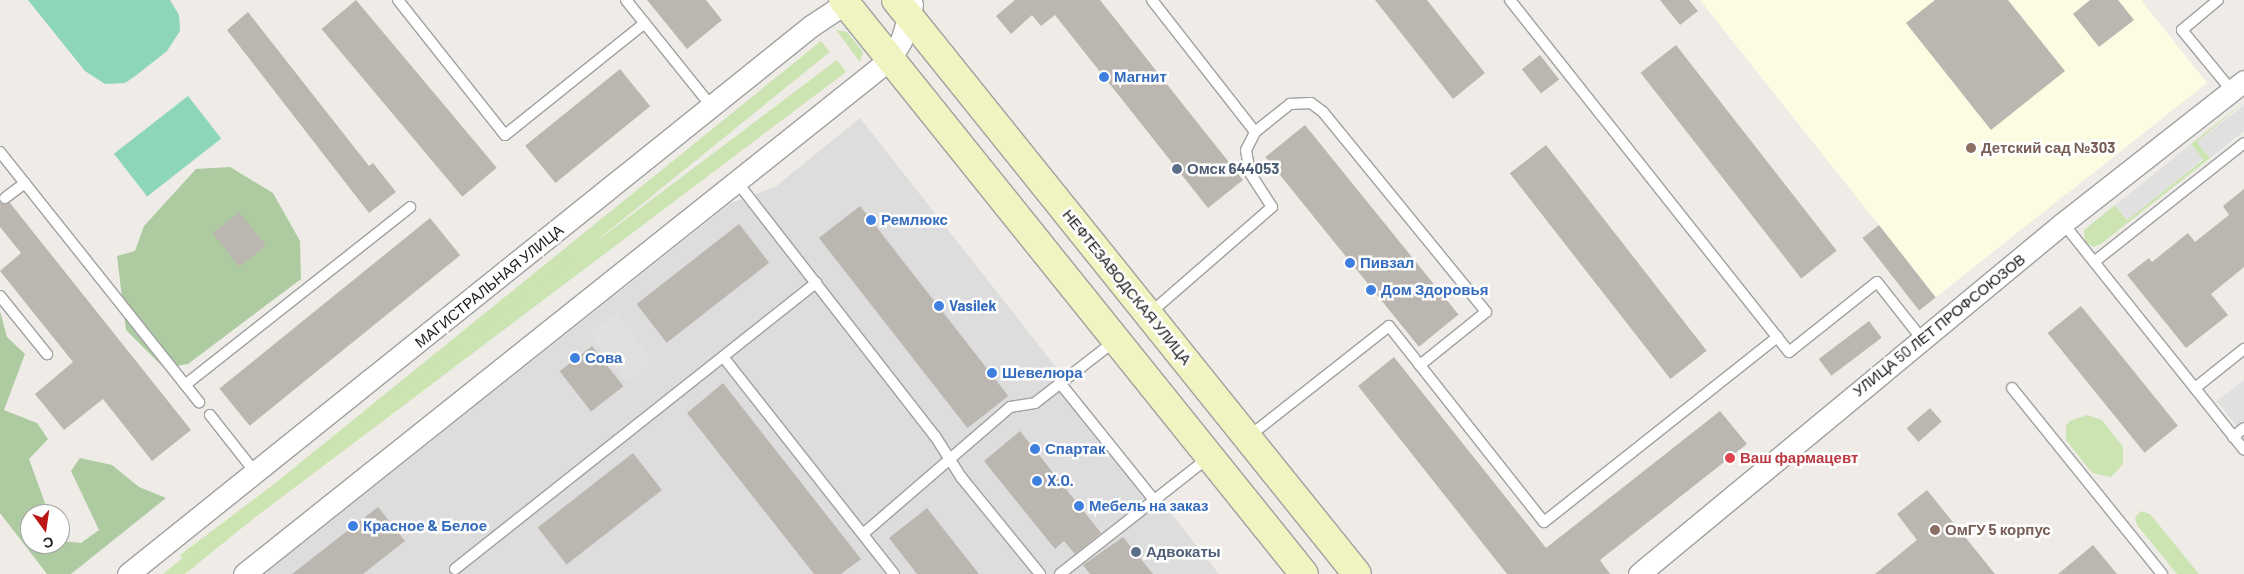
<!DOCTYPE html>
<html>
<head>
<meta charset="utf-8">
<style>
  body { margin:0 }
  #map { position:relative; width:2244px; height:574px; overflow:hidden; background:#efece7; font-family:Barlow,sans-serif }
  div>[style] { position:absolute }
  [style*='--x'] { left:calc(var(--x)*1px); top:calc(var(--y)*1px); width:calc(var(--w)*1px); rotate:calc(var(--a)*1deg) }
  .residential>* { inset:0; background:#dedddd }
  .education>* { inset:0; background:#fcfce3 }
  .grass>* { inset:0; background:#cbe4b2; transform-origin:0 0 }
  .forest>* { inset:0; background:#adcaa0 }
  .pitch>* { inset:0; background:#8dd6b9; transform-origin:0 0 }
  .parking>* { inset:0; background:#e0e0e0; transform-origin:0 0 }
  .building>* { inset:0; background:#bcb6b0; transform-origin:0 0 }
  .roads { filter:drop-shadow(1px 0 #a1a1a1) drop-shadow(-1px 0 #a1a1a1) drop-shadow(0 1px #a1a1a1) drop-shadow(0 -1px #a1a1a1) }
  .service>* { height:10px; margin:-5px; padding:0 5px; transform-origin:5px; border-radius:5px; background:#fff }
  .minor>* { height:21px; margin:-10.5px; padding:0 10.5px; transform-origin:10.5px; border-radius:10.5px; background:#fff }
  .secondary>* { height:28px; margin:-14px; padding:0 14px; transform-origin:14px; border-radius:14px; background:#f1f3c1 }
  .dots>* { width:14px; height:14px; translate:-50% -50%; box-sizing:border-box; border:2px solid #fff; border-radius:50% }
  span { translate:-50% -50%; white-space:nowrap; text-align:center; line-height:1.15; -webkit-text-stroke:5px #fff; paint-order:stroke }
  .shop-label { font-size:15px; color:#366cbe; font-weight:700 }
  .left { translate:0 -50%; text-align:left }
  .education-label { font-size:15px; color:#785e54; font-weight:700 }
  .service-label { font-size:15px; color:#4e5e75; font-weight:700 }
  .street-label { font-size:15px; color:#202020 }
  .health-label { font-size:15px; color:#be3a42; font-weight:700 }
  .north { position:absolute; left:20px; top:504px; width:50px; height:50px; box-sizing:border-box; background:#fff; border:1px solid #a6a6a6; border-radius:50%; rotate:166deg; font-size:14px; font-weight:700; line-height:20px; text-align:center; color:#202020 }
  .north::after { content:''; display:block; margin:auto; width:18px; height:22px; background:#bb1516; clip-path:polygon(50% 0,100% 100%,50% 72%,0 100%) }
</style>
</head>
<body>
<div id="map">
  <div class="residential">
    <i style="clip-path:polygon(860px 118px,1219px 574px,264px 574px,731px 203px,775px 187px)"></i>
  </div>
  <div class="education">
    <i style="clip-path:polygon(1700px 0,2141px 0,2207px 83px,1936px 297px)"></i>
  </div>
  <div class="grass">
    <i style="clip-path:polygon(836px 30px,847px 32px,863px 52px,860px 62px)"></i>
    <i style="left:821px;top:41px;width:14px;height:852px;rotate:51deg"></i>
    <i style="left:837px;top:60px;width:15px;height:823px;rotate:53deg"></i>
    <i style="clip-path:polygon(2244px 102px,2197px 142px,2210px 158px,2101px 244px,2093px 247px,2085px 242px,2084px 230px,2115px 205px,2127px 220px,2203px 160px,2191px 144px)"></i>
    <i style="clip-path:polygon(2087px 415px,2102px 420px,2123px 447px,2123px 464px,2111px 477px,2092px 473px,2066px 440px,2066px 426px,2070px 421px)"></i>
    <i style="clip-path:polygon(2141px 511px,2150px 514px,2199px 574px,2177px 574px,2137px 525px,2135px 518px)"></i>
  </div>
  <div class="forest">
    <i style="clip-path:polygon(230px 167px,273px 193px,300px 241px,301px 279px,188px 364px,164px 368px,126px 330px,117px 256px,135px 251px,144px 226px,196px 169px)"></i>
    <i style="clip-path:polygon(0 311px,7px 337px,25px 354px,4px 410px,37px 423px,48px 439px,29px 459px,49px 514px,30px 514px,30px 544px,60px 544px,60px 538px,62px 541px,81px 543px,99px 530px,71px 471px,80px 458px,112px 465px,139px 487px,166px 498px,71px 574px,47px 574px,0 513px)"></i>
  </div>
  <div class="pitch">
    <i style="clip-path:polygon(28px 0,170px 0,179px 15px,180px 31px,167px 51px,134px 77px,125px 83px,105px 84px,85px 71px)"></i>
    <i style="left:188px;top:96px;width:54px;height:94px;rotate:52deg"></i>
  </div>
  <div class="parking">
    <i style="clip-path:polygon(2244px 105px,2244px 131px,2210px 158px,2197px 142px)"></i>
    <i style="left:2191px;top:144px;width:19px;height:97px;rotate:51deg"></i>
    <i style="left:616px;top:313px;width:61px;height:34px;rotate:52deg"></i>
    <i style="clip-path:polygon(2244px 380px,2244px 435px,2217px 401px)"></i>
  </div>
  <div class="building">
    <i style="left:356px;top:0;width:219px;height:45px;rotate:50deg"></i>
    <i style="clip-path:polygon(647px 0,706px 0,722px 20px,687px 49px)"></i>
    <i style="clip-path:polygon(1015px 0,1100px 0,1243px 180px,1208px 208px,1055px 15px,1041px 26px,1032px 15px,1011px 34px,996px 16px)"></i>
    <i style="clip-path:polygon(1375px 0,1427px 0,1485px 73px,1453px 99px)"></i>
    <i style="clip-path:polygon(1660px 0,1689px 0,1698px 11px,1680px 25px)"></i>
    <i style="clip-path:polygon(1935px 0,2008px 0,2065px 71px,1991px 130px,1906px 23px)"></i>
    <i style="clip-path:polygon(2090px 0,2118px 0,2134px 20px,2099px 47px,2073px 14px)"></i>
    <i style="clip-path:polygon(248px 12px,369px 166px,373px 163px,396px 192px,369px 213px,227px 30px)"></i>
    <i style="left:1676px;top:45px;width:261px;height:45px;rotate:52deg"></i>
    <i style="left:1540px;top:55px;width:31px;height:23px;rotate:52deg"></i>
    <i style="left:620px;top:69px;width:48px;height:122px;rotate:51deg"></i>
    <i style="left:1305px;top:125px;width:244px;height:51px;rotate:51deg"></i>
    <i style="left:1546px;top:145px;width:261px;height:46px;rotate:52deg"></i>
    <i style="clip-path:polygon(2244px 189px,2244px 267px,2211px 294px,2228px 315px,2186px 348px,2127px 275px,2149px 258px,2152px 262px,2188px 233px,2195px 242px,2229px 215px,2223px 206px)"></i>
    <i style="clip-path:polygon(0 203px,10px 203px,191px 430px,152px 461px,103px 399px,64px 430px,35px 394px,73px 362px,0 271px,21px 253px,0 227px)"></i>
    <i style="left:860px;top:206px;width:241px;height:52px;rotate:52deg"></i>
    <i style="left:239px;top:212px;width:43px;height:34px;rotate:51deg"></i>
    <i style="left:430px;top:218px;width:48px;height:271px;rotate:51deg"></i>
    <i style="left:739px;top:224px;width:49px;height:130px;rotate:52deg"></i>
    <i style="left:1879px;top:225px;width:92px;height:21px;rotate:52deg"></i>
    <i style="left:2081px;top:306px;width:154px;height:43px;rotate:51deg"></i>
    <i style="left:1869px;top:321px;width:21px;height:63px;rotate:53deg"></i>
    <i style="left:592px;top:346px;width:51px;height:41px;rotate:52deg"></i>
    <i style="clip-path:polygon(1394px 357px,1546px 548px,1720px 411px,1747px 444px,1600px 560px,1610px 574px,1507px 574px,1358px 386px)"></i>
    <i style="clip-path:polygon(723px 383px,861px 559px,841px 574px,814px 574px,687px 413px)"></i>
    <i style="left:1930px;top:408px;width:18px;height:31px;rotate:49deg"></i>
    <i style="clip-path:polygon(1020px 431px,1101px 533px,1075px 554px,1064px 541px,1055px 549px,984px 461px)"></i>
    <i style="left:633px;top:453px;width:47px;height:121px;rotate:52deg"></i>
    <i style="clip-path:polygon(1927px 490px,1995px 574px,1875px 574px,1917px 540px,1897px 514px)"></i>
    <i style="clip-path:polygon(378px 507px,405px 541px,363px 574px,292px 574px)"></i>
    <i style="clip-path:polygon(927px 508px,979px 574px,917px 574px,889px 538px)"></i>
    <i style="clip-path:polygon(1123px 537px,1153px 574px,1090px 574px,1083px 565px)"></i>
    <i style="clip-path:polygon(2093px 545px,2117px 574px,2058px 574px)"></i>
  </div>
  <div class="roads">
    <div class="service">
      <i style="--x:398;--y:0;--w:172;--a:51.6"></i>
      <i style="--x:505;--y:135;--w:179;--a:-38.7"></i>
      <i style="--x:626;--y:0;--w:137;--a:51.2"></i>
      <i style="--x:1152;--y:0;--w:167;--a:52"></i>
      <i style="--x:1510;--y:0;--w:449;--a:51.6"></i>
      <i style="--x:1789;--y:352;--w:112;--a:-38.5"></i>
      <i style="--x:1877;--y:282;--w:73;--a:51.7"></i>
      <i style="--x:2218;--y:0;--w:47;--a:140.2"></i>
      <i style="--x:2182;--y:30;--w:79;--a:50.7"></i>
      <i style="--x:0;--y:152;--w:320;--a:51.5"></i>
      <i style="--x:737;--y:182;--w:322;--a:52.1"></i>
      <i style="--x:935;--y:436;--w:49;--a:57.6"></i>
      <i style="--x:961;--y:477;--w:125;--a:50.8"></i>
      <i style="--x:5;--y:198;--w:25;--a:-37"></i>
      <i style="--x:2063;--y:223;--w:290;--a:51.4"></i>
      <i style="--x:2094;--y:262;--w:191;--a:-38.4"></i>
      <i style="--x:0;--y:296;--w:75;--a:51"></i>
      <i style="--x:1149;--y:314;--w:163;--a:-41"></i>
      <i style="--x:1272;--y:207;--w:40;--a:-122.9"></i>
      <i style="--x:1250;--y:173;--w:23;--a:-100"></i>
      <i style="--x:1246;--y:150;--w:20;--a:-63"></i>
      <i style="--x:1255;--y:132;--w:45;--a:-38.7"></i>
      <i style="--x:1290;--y:104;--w:21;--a:-3"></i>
      <i style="--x:1311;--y:103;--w:15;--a:37"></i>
      <i style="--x:1323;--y:112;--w:258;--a:50.8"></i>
      <i style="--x:1486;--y:312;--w:85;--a:141.2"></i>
      <i style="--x:724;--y:358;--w:275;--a:51.8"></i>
      <i style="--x:1060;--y:383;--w:150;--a:51.2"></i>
      <i style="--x:185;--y:385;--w:287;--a:-38.3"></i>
      <i style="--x:2012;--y:388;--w:239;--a:51.1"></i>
      <i style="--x:2195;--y:388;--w:63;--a:-38.5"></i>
      <i style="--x:210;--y:415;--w:73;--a:51.7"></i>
      <i style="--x:1248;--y:437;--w:179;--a:-38.2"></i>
      <i style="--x:1389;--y:326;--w:250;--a:51.7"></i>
      <i style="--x:1544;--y:522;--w:298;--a:-38.4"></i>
      <i style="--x:2233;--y:437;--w:14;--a:-39"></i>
      <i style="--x:863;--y:534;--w:194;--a:-40.8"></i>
      <i style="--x:1010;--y:407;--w:25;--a:-9"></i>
      <i style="--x:1035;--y:403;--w:103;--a:-37.9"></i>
      <i style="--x:455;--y:569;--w:461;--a:-38.4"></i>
      <i style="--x:1060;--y:574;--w:189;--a:-38.1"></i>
    </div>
    <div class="minor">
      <i style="--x:128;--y:574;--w:876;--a:-38.74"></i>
      <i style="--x:811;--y:26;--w:47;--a:-33.7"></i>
      <i style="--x:244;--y:574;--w:826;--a:-38.56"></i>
      <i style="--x:890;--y:59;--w:21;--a:-59"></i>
      <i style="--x:901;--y:41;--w:38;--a:-73"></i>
      <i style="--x:1639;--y:574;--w:550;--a:-39.62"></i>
      <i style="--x:2063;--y:223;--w:230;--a:-38.1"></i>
    </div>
    <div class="secondary">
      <i style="--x:843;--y:0;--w:736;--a:51.23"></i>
      <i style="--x:896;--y:0;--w:736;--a:51.23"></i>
    </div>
  </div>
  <div class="dots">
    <i style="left:1104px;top:77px;background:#3f7fe0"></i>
    <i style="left:1971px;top:148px;background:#8d6e63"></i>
    <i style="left:1177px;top:169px;background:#5c6f8a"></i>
    <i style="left:871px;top:220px;background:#3f7fe0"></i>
    <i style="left:1350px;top:263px;background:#3f7fe0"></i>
    <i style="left:1371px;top:290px;background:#3f7fe0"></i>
    <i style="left:939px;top:306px;background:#3f7fe0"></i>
    <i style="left:575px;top:358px;background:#3f7fe0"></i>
    <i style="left:992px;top:373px;background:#3f7fe0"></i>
    <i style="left:1035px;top:449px;background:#3f7fe0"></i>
    <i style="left:1730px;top:458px;background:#e0444e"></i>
    <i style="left:1037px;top:481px;background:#3f7fe0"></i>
    <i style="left:1079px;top:506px;background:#3f7fe0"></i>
    <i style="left:353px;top:526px;background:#3f7fe0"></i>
    <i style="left:1935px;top:530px;background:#8d6e63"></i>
    <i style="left:1136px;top:552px;background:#5c6f8a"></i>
  </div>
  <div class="shop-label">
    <span class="left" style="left:1114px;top:77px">Магнит</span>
    <span class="left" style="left:881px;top:220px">Ремлюкс</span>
    <span class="left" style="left:1360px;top:263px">Пивзал</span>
    <span class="left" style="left:1381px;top:290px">Дом Здоровья</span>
    <span class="left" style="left:949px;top:306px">Vasilek</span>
    <span class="left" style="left:585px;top:358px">Сова</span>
    <span class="left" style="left:1002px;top:373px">Шевелюра</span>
    <span class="left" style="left:1045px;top:449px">Спартак</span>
    <span class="left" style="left:1047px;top:481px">X.O.</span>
    <span class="left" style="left:1089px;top:506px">Мебель на заказ</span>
    <span class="left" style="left:363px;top:526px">Красное &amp; Белое</span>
  </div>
  <div class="education-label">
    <span class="left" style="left:1981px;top:148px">Детский сад №303</span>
    <span class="left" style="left:1945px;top:530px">ОмГУ 5 корпус</span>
  </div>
  <div class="service-label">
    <span class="left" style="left:1187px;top:169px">Омск 644053</span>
    <span class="left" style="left:1146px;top:552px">Адвокаты</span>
  </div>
  <div class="street-label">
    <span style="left:489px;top:286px;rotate:-39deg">МАГИСТРАЛЬНАЯ УЛИЦА</span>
    <span style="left:1127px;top:287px;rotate:51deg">НЕФТЕЗАВОДСКАЯ УЛИЦА</span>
    <span style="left:1939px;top:325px;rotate:-39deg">УЛИЦА 50 ЛЕТ ПРОФСОЮЗОВ</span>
  </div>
  <div class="health-label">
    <span class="left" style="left:1740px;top:458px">Ваш фармацевт</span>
  </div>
  <div class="north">С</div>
</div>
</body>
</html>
